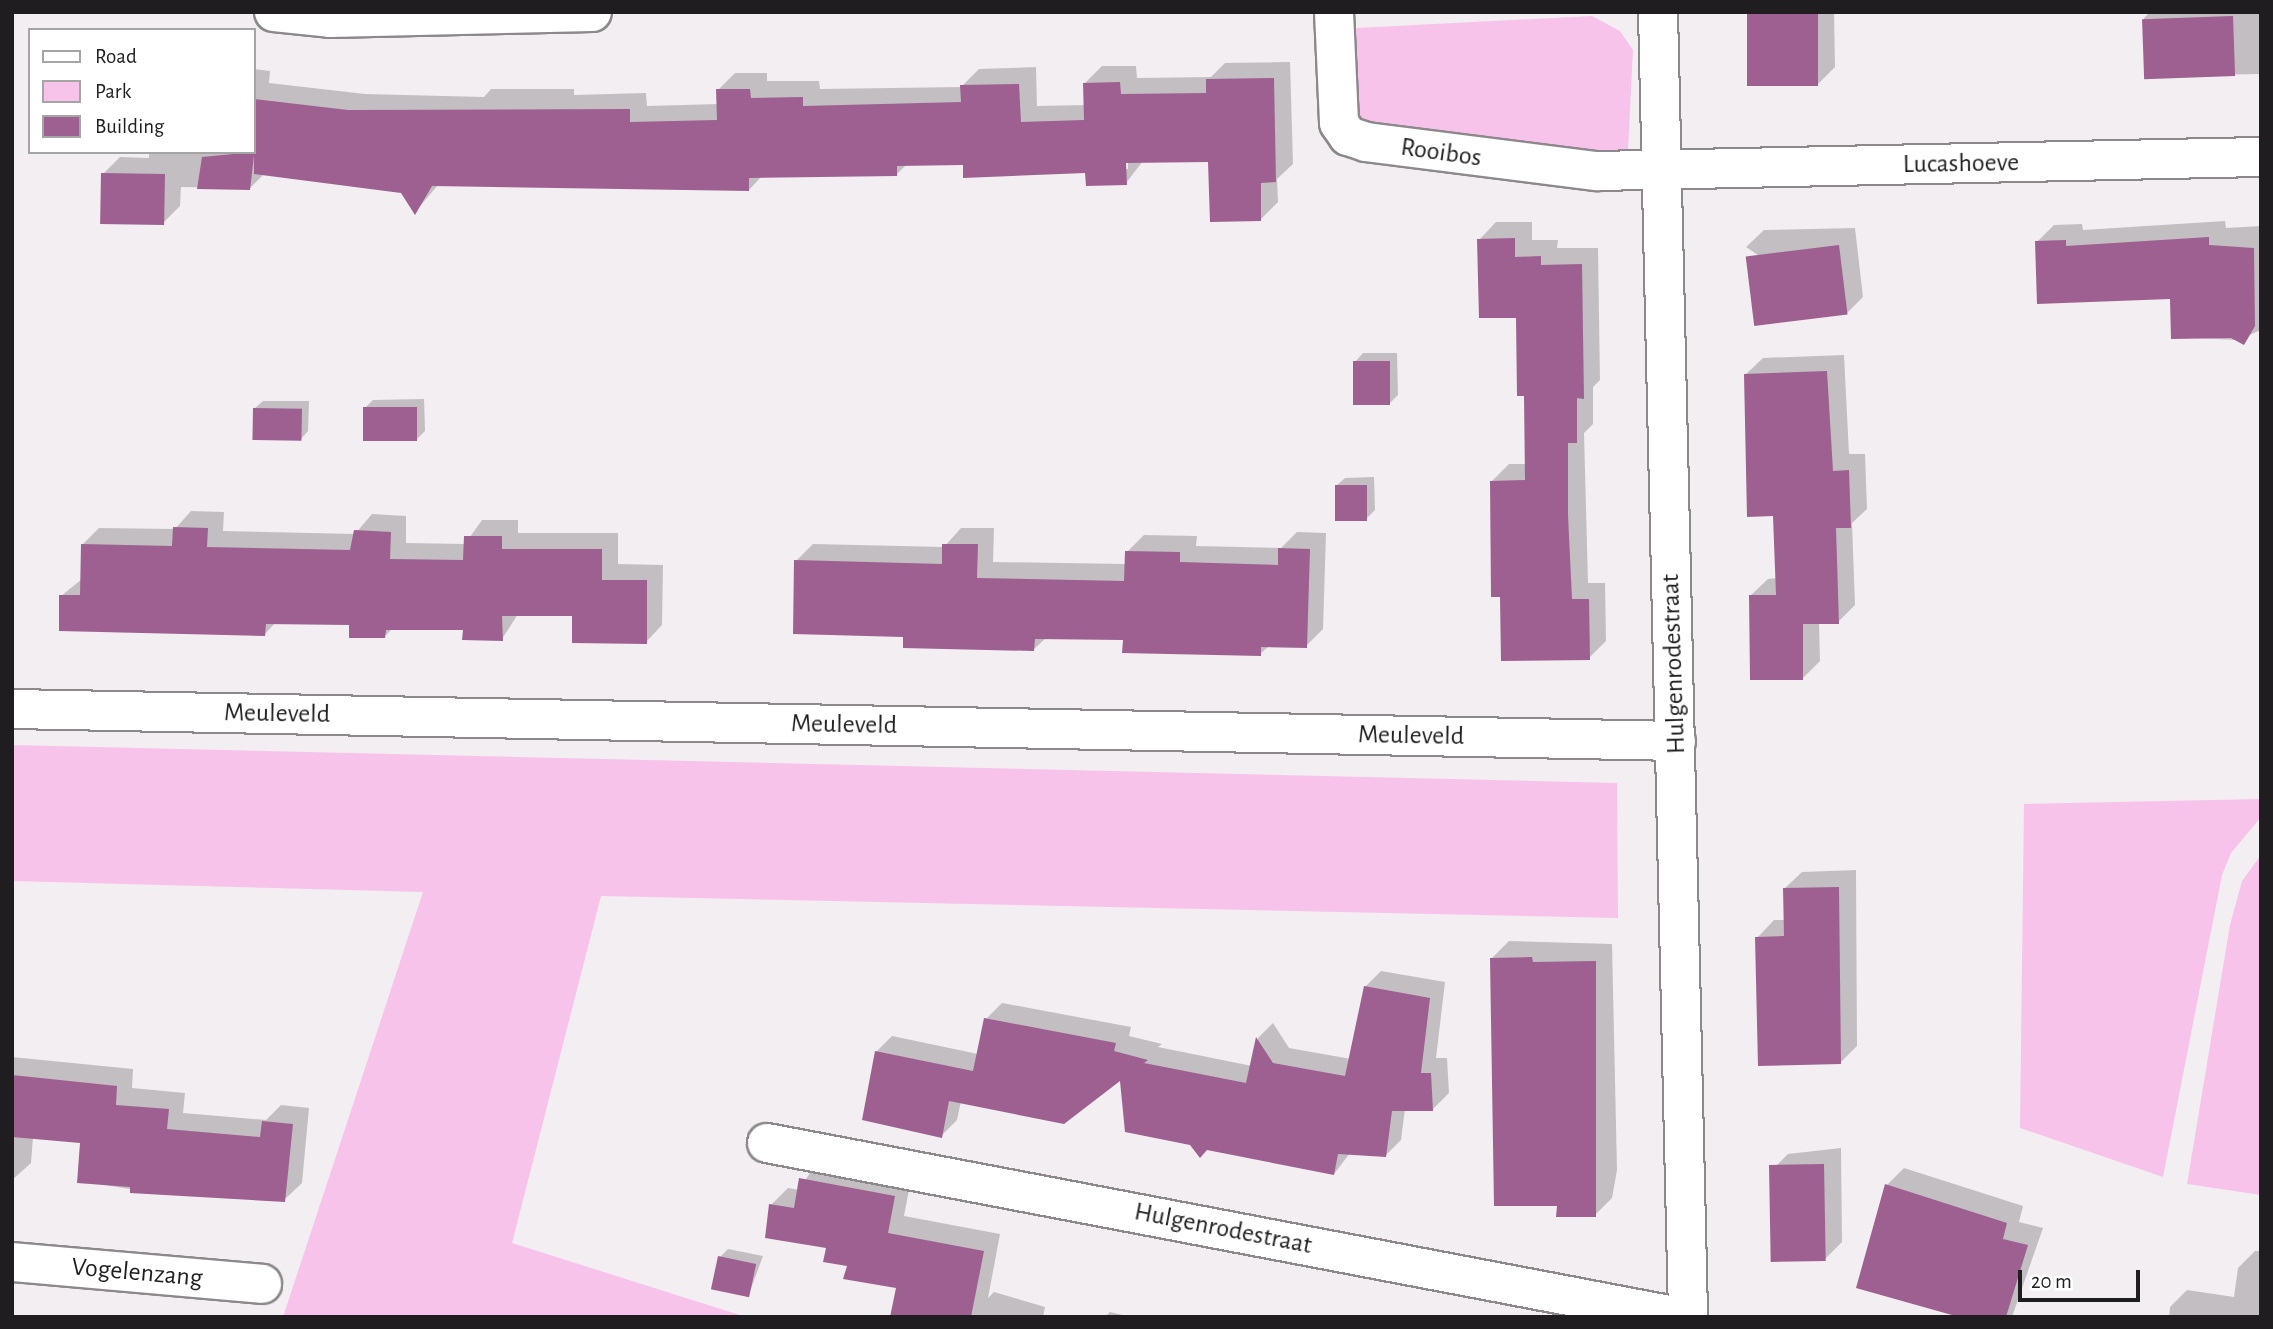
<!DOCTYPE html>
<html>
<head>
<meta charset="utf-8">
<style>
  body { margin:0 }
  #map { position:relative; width:2273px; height:1329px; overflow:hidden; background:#f3eef2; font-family:"Alegreya Sans",sans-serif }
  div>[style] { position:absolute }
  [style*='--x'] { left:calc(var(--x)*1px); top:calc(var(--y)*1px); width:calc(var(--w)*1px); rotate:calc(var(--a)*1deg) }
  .green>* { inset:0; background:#f7c3eb }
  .shadow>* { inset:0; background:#0003 }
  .building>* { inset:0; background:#9d6091; transform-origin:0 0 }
  .roads { filter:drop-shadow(2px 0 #8c888b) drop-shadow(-2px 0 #8c888b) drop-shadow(0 2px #8c888b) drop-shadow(0 -2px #8c888b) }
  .street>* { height:38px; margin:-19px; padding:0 19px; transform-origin:19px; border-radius:19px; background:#fff }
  span { translate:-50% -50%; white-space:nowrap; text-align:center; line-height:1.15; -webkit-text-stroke:5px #fff; paint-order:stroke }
  .street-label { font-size:26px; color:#1f1d1f }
  .frame { position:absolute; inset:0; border:14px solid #1f1d1f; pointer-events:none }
  .legend { position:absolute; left:28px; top:28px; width:228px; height:126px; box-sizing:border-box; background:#fff; border:2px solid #a5a5a5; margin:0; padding:9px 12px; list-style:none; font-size:21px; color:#1f1d1f }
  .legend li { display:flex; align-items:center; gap:14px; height:35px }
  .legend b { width:35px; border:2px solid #a5a5a5 }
  .scale { position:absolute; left:2018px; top:1270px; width:122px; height:32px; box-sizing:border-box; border:4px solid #1f1d1f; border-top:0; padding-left:9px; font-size:21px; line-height:24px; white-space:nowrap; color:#1f1d1f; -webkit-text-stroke:5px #fff; paint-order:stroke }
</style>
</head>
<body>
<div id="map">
  <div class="green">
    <i style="clip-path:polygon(1592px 16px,1620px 31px,1633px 50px,1628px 150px,1608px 159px,1353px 122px,1349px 36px,1357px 28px)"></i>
    <i style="clip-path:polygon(12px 745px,1617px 783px,1618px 918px,601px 896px,512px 1243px,746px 1317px,283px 1317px,423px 892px,12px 881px)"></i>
    <i style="clip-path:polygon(2261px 799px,2261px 817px,2231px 853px,2222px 875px,2163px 1177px,2020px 1128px,2024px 804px)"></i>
    <i style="clip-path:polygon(2261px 855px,2261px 1195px,2187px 1184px,2230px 925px,2242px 881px)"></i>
  </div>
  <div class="shadow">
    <i style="clip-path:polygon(1749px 12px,1834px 12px,1835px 67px,1818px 84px)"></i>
    <i style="clip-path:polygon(2150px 12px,2261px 12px,2261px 74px,2145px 76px,2144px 18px)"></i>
    <i style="clip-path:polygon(evenodd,1290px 62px,1293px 164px,1277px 179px,1278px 202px,1261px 219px,1210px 160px,1143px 161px,1126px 183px,1087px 171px,965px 163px,907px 164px,897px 174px,762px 176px,749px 190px,438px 185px,415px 212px,401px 191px,264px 174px,250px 188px,181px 187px,180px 206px,163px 223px,103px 174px,120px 157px,149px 158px,149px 152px,254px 152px,254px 69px,270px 71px,269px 83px,365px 94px,484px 97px,491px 89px,574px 89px,574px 95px,646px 93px,647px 106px,718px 104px,718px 90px,735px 73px,767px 73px,767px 81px,819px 81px,820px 89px,961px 87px,979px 69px,1036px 67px,1037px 106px,1086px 105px,1085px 83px,1102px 66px,1136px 66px,1137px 78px,1211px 77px,1225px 63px,1290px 62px,1128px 154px,1128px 169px,1125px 169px,1124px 155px,1128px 154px)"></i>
    <i style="clip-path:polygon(2225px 221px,2226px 228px,2261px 226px,2261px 330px,2238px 340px,2173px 337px,2172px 298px,2037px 242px,2054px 225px,2082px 224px,2083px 230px)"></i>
    <i style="clip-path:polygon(1496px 222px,1532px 222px,1532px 240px,1558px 240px,1557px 248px,1598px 248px,1600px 380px,1593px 387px,1593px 424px,1584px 433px,1588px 583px,1605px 583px,1606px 641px,1589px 658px,1502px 595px,1492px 481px,1509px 464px,1527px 464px,1526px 394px,1518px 316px,1479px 240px)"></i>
    <i style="clip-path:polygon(1855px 228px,1863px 297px,1846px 314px,1746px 247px,1764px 230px)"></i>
    <i style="clip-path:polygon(1363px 353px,1397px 353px,1398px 395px,1390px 403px,1355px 362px)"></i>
    <i style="clip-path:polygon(1844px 355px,1849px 454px,1865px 454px,1867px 509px,1852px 523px,1855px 605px,1838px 622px,1819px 622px,1820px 661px,1803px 678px,1750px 596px,1768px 579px,1777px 578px,1775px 514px,1745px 375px,1763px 358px)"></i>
    <i style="clip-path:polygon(424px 399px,425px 431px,417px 439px,365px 408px,373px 400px)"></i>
    <i style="clip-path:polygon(263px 401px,309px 401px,308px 431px,300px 440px,254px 409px)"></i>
    <i style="clip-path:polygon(1374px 477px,1375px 510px,1367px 518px,1336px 486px,1345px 478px)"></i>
    <i style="clip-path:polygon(191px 511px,224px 512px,223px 531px,355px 534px,372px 514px,406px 516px,406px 543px,465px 544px,482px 520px,518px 520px,518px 533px,618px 533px,618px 564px,663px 565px,662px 625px,646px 642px,574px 614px,518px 614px,502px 639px,464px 628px,393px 628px,385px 636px,351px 623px,276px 622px,265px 634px,61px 596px,82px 579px,83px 544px,99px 528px,175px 529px)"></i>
    <i style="clip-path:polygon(961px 528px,994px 528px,993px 562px,1126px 564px,1127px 552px,1144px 535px,1197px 536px,1196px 546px,1281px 548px,1297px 532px,1326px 533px,1323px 629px,1306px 646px,1269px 646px,1260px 654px,1125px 639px,1046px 638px,1034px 649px,905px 635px,796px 561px,813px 544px,944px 547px)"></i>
    <i style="clip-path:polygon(1856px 870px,1857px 1046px,1840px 1063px,1757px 938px,1774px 920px,1785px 920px,1784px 889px,1802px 872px)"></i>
    <i style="clip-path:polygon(1509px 941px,1612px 944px,1617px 1170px,1612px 1198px,1595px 1215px,1492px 958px)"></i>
    <i style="clip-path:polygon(1381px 971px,1445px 982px,1436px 1058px,1447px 1058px,1449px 1093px,1433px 1109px,1405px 1109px,1401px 1140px,1385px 1156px,1350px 1153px,1334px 1174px,1122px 1078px,961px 1101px,957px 1120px,941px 1136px,876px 1052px,892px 1036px,978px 1054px,986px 1019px,1002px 1003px,1131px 1027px,1129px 1036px,1162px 1044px,1158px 1047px,1252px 1066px,1258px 1038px,1273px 1023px,1289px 1048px,1351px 1059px,1365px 987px)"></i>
    <i style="clip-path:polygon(12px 1057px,133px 1069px,132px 1088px,185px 1093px,183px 1113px,266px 1120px,281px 1105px,309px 1108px,302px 1183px,284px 1200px,162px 1194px,79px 1181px,82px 1141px,33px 1137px,31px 1163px,12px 1180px)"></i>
    <i style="clip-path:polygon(1841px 1148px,1842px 1242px,1825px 1259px,1771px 1171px,1788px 1154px)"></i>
    <i style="clip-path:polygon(817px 1162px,911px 1179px,904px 1216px,1000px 1234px,988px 1298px,994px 1292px,1045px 1307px,1043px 1317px,904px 1317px,898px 1287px,849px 1265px,771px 1205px,788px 1188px,799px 1190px)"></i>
    <i style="clip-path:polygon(1904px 1168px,2023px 1206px,2019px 1222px,2043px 1228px,2012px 1317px,1967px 1317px,1887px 1185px)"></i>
    <i style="clip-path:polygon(728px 1249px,763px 1256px,749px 1294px,720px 1257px)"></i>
    <i style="clip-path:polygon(2255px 1251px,2261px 1251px,2261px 1317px,2169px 1317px,2170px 1307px,2187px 1290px,2234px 1297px,2238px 1268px)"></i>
    <i style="clip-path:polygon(1110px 1312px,1131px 1317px,1105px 1317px)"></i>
  </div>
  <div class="building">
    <i style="left:1747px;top:12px;width:71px;height:74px"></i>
    <i style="left:2233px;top:16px;width:60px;height:91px;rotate:88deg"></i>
    <i style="clip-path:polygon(1274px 78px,1276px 182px,1261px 183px,1261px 221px,1210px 222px,1208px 162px,1126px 163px,1127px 185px,1086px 186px,1085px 173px,963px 178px,963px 165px,897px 166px,897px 176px,749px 178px,749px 191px,432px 186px,415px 215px,401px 193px,254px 174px,254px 155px,250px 190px,197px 189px,202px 157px,254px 152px,254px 99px,348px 110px,630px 109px,630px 122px,717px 120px,716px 89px,750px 89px,751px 98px,803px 97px,803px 106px,961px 102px,960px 85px,1019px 84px,1021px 122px,1084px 120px,1083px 83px,1120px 82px,1121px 94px,1206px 93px,1206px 79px)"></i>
    <i style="left:101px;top:173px;width:64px;height:51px;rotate:1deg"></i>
    <i style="clip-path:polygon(2209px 237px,2209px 245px,2254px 248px,2255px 326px,2244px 345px,2231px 338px,2171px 339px,2170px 299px,2037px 304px,2035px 241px,2066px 240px,2066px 246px)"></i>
    <i style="clip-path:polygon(1515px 238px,1515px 257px,1541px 256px,1541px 265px,1582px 264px,1584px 399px,1577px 398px,1577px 443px,1568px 443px,1568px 515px,1572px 599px,1589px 599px,1590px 660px,1501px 661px,1500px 597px,1491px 597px,1490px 481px,1525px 480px,1524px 396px,1517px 396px,1516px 318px,1479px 318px,1477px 239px)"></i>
    <i style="left:1839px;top:245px;width:70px;height:94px;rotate:83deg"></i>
    <i style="left:1353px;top:361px;width:37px;height:44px"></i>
    <i style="clip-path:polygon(1827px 371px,1833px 471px,1849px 470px,1851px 528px,1836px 528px,1839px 624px,1803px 624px,1803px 680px,1750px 680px,1749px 595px,1776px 595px,1773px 516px,1747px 517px,1744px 374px)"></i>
    <i style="left:363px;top:407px;width:54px;height:34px"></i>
    <i style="left:253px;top:408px;width:49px;height:32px;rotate:1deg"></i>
    <i style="left:1335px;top:485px;width:32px;height:36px"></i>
    <i style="clip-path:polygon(173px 527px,208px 528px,207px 547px,350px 550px,354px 530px,391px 532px,390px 559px,463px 560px,464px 536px,502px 536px,502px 549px,602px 549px,602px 580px,647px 580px,647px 644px,572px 643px,572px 616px,502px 616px,503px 641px,462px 640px,463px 630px,386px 630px,385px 638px,349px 638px,349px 625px,266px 624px,265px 636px,59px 631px,59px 595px,80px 595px,81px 544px,172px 546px)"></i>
    <i style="clip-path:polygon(942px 544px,978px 544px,977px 578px,1124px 581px,1125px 551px,1180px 552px,1180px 562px,1278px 565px,1278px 548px,1310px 549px,1307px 648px,1261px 647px,1261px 656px,1122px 653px,1123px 640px,1035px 639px,1034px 651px,903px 648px,903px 637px,793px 634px,794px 560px,942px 564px)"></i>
    <i style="clip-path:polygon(1839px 887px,1841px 1064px,1758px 1066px,1755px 937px,1784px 936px,1783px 888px)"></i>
    <i style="clip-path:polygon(1532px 957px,1533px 962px,1596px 961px,1596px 1217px,1556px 1217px,1557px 1206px,1494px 1206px,1490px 958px)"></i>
    <i style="clip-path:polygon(1364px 986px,1430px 998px,1421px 1073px,1431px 1073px,1433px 1111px,1392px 1111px,1386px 1157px,1338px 1154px,1334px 1175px,1207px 1150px,1200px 1158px,1190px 1145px,1125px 1132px,1120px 1081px,1064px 1124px,949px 1101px,942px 1138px,862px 1120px,875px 1051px,973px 1071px,984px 1018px,1116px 1043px,1114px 1051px,1148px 1060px,1144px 1063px,1246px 1083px,1256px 1037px,1273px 1063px,1345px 1076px)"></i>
    <i style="clip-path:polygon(12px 1075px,117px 1086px,116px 1105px,169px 1109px,167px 1129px,260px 1137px,262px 1121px,293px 1124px,285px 1202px,130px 1193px,130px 1187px,77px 1183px,80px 1143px,12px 1137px)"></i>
    <i style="left:1824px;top:1164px;width:97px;height:55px;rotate:89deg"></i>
    <i style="clip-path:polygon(799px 1178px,895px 1196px,888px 1233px,984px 1251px,971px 1317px,890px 1317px,896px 1288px,843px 1279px,847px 1266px,823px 1262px,826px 1248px,765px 1238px,769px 1204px,794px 1208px)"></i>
    <i style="clip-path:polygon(1885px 1184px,2007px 1223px,2003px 1239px,2028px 1245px,2006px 1317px,1959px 1317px,1856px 1288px)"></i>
    <i style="left:718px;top:1256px;width:39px;height:34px;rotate:12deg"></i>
  </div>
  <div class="roads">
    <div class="street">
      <i style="--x:274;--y:12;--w:56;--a:6.1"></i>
      <i style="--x:330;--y:18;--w:262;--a:-1.3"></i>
      <i style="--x:1334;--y:12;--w:111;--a:87.4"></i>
      <i style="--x:1339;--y:123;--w:16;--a:55"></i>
      <i style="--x:1348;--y:136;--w:19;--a:18"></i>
      <i style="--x:1366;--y:142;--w:233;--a:7.2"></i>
      <i style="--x:1597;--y:171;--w:664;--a:-1.21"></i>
      <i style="--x:1658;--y:12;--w:1305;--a:88.68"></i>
      <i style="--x:12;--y:709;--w:1664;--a:1.1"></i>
      <i style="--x:767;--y:1143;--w:928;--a:10.8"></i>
      <i style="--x:12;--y:1262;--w:251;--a:5"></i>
    </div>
  </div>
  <div class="street-label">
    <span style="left:1441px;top:153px;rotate:8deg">Rooibos</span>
    <span style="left:1961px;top:164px;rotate:-1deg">Lucashoeve</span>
    <span style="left:1674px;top:664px;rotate:-92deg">Hulgenrodestraat</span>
    <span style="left:277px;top:714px;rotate:1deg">Meuleveld</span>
    <span style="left:844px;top:725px;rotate:1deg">Meuleveld</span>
    <span style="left:1411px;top:736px;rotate:1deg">Meuleveld</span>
    <span style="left:1223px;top:1229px;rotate:11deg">Hulgenrodestraat</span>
    <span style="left:137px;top:1273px;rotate:5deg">Vogelenzang</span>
  </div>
  <div class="frame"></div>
  <ul class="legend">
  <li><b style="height:9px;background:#fff"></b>Road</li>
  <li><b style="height:19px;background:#f7c3eb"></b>Park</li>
  <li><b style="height:19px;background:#9d6091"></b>Building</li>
  </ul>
  <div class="scale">20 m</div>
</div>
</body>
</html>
